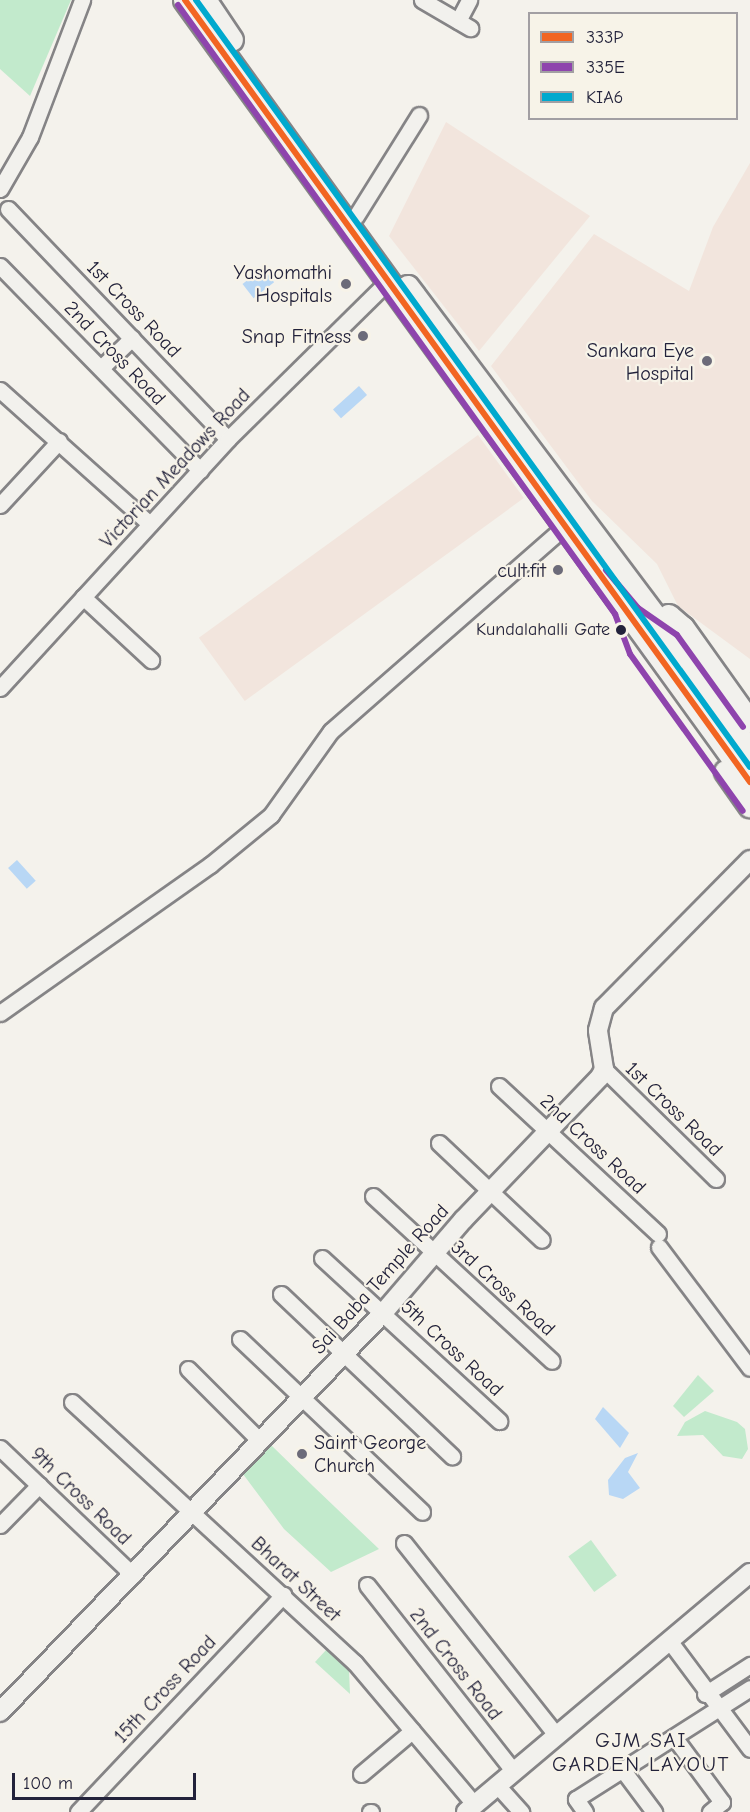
<!DOCTYPE html>
<html>
<head>
<meta charset="utf-8">
<style>
  body { margin:0 }
  #map { position:relative; width:750px; height:1812px; overflow:hidden; background:#f4f2ec; font-family:"Comic Neue",sans-serif }
  div>[style] { position:absolute }
  [style*='--x'] { left:calc(var(--x)*1px); top:calc(var(--y)*1px); width:calc(var(--w)*1px); rotate:calc(var(--a)*1deg) }
  .built>* { inset:0; background:#f2e5dd; transform-origin:0 0 }
  .green>* { inset:0; background:#c2eacc; transform-origin:0 0 }
  .water>* { inset:0; background:#b8d7f5; transform-origin:0 0 }
  .roads { filter:drop-shadow(2px 0 #858486) drop-shadow(-2px 0 #858486) drop-shadow(0 2px #858486) drop-shadow(0 -2px #858486) }
  .minor>* { height:15px; margin:-7.5px; padding:0 7.5px; transform-origin:7.5px; border-radius:7.5px; background:#f2f1ed }
  .tertiary>* { height:18px; margin:-9px; padding:0 9px; transform-origin:9px; border-radius:9px; background:#f2f1ed }
  .primary>* { height:22px; margin:-11px; padding:0 11px; transform-origin:11px; border-radius:11px; background:#f2f1ed }
  .bus-1>* { height:6px; margin:-3px; padding:0 3px; transform-origin:3px; border-radius:3px; background:#f26522 }
  .bus-2>* { height:6px; margin:-3px; padding:0 3px; transform-origin:3px; border-radius:3px; background:#8e44ad }
  .bus-3>* { height:6px; margin:-3px; padding:0 3px; transform-origin:3px; border-radius:3px; background:#00a9ce }
  .dots>* { width:16px; height:16px; translate:-50% -50%; box-sizing:border-box; border:3px solid #f7f3e8; border-radius:50% }
  span { translate:-50% -50%; white-space:nowrap; text-align:center; line-height:1.15; -webkit-text-stroke:4.5px #f7f3e8; paint-order:stroke }
  .bus-label { font-size:18px; color:#22223b }
  .right { translate:-100% -50%; text-align:right }
  .poi-label { font-size:20px; color:#22223b }
  .left { translate:0 -50%; text-align:left }
  .street-label { font-size:20px; color:#22223b }
  .neighbourhood-label { font-size:21px; color:#22223b; letter-spacing:1.5px }
  .legend { position:absolute; left:528px; top:12px; width:210px; height:108px; box-sizing:border-box; background:#f7f3e8; border:2px solid #a29fa3; margin:0; padding:8px 10px; list-style:none; font-size:18px; color:#22223b }
  .legend li { display:flex; align-items:center; gap:12px; height:30px }
  .legend b { width:30px; border:2px solid #a29fa3 }
  .scale { position:absolute; left:12px; top:1773px; width:184px; height:27px; box-sizing:border-box; border:3px solid #22223b; border-top:0; padding-left:8px; font-size:18px; line-height:21px; white-space:nowrap; color:#22223b; -webkit-text-stroke:4px #f7f3e8; paint-order:stroke }
</style>
</head>
<body>
<div id="map">
  <div class="built">
    <i style="clip-path:polygon(446px 122px,590px 216px,479px 351px,389px 236px)"></i>
    <i style="clip-path:polygon(750px 163px,750px 659px,678px 606px,657px 564px,592px 501px,491px 366px,594px 234px,689px 291px,713px 227px)"></i>
    <i style="left:478px;top:435px;width:78px;height:345px;rotate:54deg"></i>
  </div>
  <div class="green">
    <i style="clip-path:polygon(0 0,71px 0,30px 96px,0 69px)"></i>
    <i style="clip-path:polygon(698px 1375px,714px 1391px,684px 1417px,673px 1406px)"></i>
    <i style="clip-path:polygon(705px 1411px,737px 1422px,745px 1429px,748px 1449px,742px 1459px,723px 1456px,703px 1435px,677px 1436px,685px 1422px)"></i>
    <i style="clip-path:polygon(271px 1445px,313px 1486px,379px 1549px,331px 1572px,284px 1529px,243px 1474px)"></i>
    <i style="left:591px;top:1540px;width:44px;height:28px;rotate:54deg"></i>
    <i style="clip-path:polygon(327px 1649px,349px 1671px,350px 1694px,315px 1662px)"></i>
  </div>
  <div class="water">
    <i style="left:263px;top:268px;width:18px;height:26px;rotate:52deg"></i>
    <i style="left:359px;top:386px;width:12px;height:35px;rotate:48deg"></i>
    <i style="left:17px;top:860px;width:28px;height:12px;rotate:48deg"></i>
    <i style="clip-path:polygon(603px 1407px,629px 1433px,620px 1448px,595px 1419px)"></i>
    <i style="clip-path:polygon(638px 1453px,628px 1472px,640px 1488px,623px 1499px,609px 1495px,608px 1480px,625px 1458px)"></i>
  </div>
  <div class="roads">
    <div class="minor">
      <i style="--x:422;--y:0;--w:56;--a:30.3"></i>
      <i style="--x:458;--y:21;--w:24;--a:-62"></i>
      <i style="--x:0;--y:189;--w:60;--a:-60"></i>
      <i style="--x:30;--y:137;--w:147;--a:-69.2"></i>
      <i style="--x:8;--y:209;--w:318;--a:46.3"></i>
      <i style="--x:356;--y:216;--w:119;--a:-58"></i>
      <i style="--x:0;--y:266;--w:286;--a:45.6"></i>
      <i style="--x:101;--y:368;--w:43;--a:-44.1"></i>
      <i style="--x:0;--y:390;--w:201;--a:41.8"></i>
      <i style="--x:0;--y:505;--w:87;--a:-47.3"></i>
      <i style="--x:83;--y:597;--w:93;--a:42.8"></i>
      <i style="--x:0;--y:688;--w:338;--a:-47.5"></i>
      <i style="--x:228;--y:439;--w:223;--a:-44.6"></i>
      <i style="--x:0;--y:1013;--w:257;--a:-35.2"></i>
      <i style="--x:210;--y:865;--w:79;--a:-39.3"></i>
      <i style="--x:271;--y:815;--w:103;--a:-54.5"></i>
      <i style="--x:331;--y:731;--w:308;--a:-41.2"></i>
      <i style="--x:604;--y:1069;--w:157;--a:44.5"></i>
      <i style="--x:499;--y:1086;--w:217;--a:42.9"></i>
      <i style="--x:439;--y:1143;--w:141;--a:43.3"></i>
      <i style="--x:373;--y:1196;--w:243;--a:42.7"></i>
      <i style="--x:659;--y:1247;--w:151;--a:53.1"></i>
      <i style="--x:322;--y:1258;--w:241;--a:42.6"></i>
      <i style="--x:281;--y:1294;--w:236;--a:43.5"></i>
      <i style="--x:240;--y:1339;--w:251;--a:43.5"></i>
      <i style="--x:188;--y:1369;--w:102;--a:45"></i>
      <i style="--x:72;--y:1402;--w:385;--a:42.7"></i>
      <i style="--x:355;--y:1663;--w:185;--a:49.8"></i>
      <i style="--x:0;--y:1448;--w:184;--a:43.7"></i>
      <i style="--x:0;--y:1525;--w:56;--a:-45.7"></i>
      <i style="--x:404;--y:1543;--w:245;--a:51.6"></i>
      <i style="--x:367;--y:1585;--w:234;--a:51.8"></i>
      <i style="--x:671;--y:1643;--w:132;--a:53.3"></i>
      <i style="--x:705;--y:1694;--w:54;--a:-32.8"></i>
      <i style="--x:674;--y:1737;--w:81;--a:53.6"></i>
      <i style="--x:722;--y:1802;--w:16;--a:140"></i>
      <i style="--x:622;--y:1769;--w:54;--a:53.3"></i>
      <i style="--x:361;--y:1774;--w:67;--a:-40.1"></i>
      <i style="--x:496;--y:1784;--w:38;--a:48"></i>
      <i style="--x:78;--y:1812;--w:299;--a:-46.6"></i>
      <i style="--x:370;--y:1812;--w:1;--a:0"></i>
      <i style="--x:585;--y:1812;--w:16;--a:-125"></i>
      <i style="--x:576;--y:1799;--w:206;--a:-32.5"></i>
    </div>
    <div class="tertiary">
      <i style="--x:0;--y:1712;--w:553;--a:-46.17"></i>
      <i style="--x:383;--y:1313;--w:123;--a:-49.3"></i>
      <i style="--x:463;--y:1220;--w:198;--a:-46.2"></i>
      <i style="--x:600;--y:1077;--w:9;--a:-63"></i>
      <i style="--x:604;--y:1069;--w:39;--a:-99"></i>
      <i style="--x:598;--y:1030;--w:23;--a:-75"></i>
      <i style="--x:604;--y:1008;--w:208;--a:-45.4"></i>
      <i style="--x:466;--y:1812;--w:371;--a:-40.1"></i>
    </div>
    <div class="primary">
      <i style="--x:185;--y:0;--w:965;--a:54.15"></i>
      <i style="--x:205;--y:0;--w:48;--a:56"></i>
      <i style="--x:408;--y:287;--w:435;--a:53.1"></i>
      <i style="--x:669;--y:635;--w:142;--a:55.3"></i>
      <i style="--x:669;--y:616;--w:18;--a:41"></i>
      <i style="--x:683;--y:628;--w:115;--a:54.5"></i>
      <i style="--x:726;--y:772;--w:42;--a:54.8"></i>
    </div>
  </div>
  <div class="bus-1">
    <i style="--x:185;--y:0;--w:965;--a:54.15"></i>
  </div>
  <div class="bus-2">
    <i style="--x:178;--y:5;--w:750;--a:54.34"></i>
    <i style="--x:615;--y:614;--w:43;--a:69.4"></i>
    <i style="--x:630;--y:654;--w:193;--a:54.3"></i>
    <i style="--x:606;--y:570;--w:50;--a:49.9"></i>
    <i style="--x:638;--y:608;--w:47;--a:34.7"></i>
    <i style="--x:677;--y:635;--w:113;--a:54.3"></i>
  </div>
  <div class="bus-3">
    <i style="--x:196;--y:0;--w:946;--a:54.16"></i>
  </div>
  <div class="dots">
    <i style="left:346px;top:284px;background:#6c6b79"></i>
    <i style="left:363px;top:336px;background:#6c6b79"></i>
    <i style="left:707px;top:361px;background:#6c6b79"></i>
    <i style="left:558px;top:570px;background:#6c6b79"></i>
    <i style="left:621px;top:630px;background:#22223b"></i>
    <i style="left:302px;top:1454px;background:#6c6b79"></i>
  </div>
  <div class="bus-label">
    <span class="right" style="left:610px;top:630px">Kundalahalli Gate</span>
  </div>
  <div class="poi-label">
    <span class="right" style="left:332px;top:284px">Yashomathi<br>Hospitals</span>
    <span class="right" style="left:351px;top:336px">Snap Fitness</span>
    <span class="right" style="left:694px;top:362px">Sankara Eye<br>Hospital</span>
    <span class="right" style="left:546px;top:570px">cult.fit</span>
    <span class="left" style="left:314px;top:1454px">Saint George<br>Church</span>
  </div>
  <div class="street-label">
    <span style="left:134px;top:309px;rotate:46deg">1st Cross Road</span>
    <span style="left:115px;top:353px;rotate:46deg">2nd Cross Road</span>
    <span style="left:175px;top:468px;rotate:-47deg">Victorian Meadows Road</span>
    <span style="left:674px;top:1109px;rotate:44deg">1st Cross Road</span>
    <span style="left:593px;top:1144px;rotate:43deg">2nd Cross Road</span>
    <span style="left:380px;top:1279px;rotate:-48deg">Sai Baba Temple Road</span>
    <span style="left:503px;top:1288px;rotate:42deg">3rd Cross Road</span>
    <span style="left:452px;top:1348px;rotate:43deg">5th Cross Road</span>
    <span style="left:81px;top:1496px;rotate:44deg">9th Cross Road</span>
    <span style="left:296px;top:1579px;rotate:43deg">Bharat Street</span>
    <span style="left:456px;top:1664px;rotate:52deg">2nd Cross Road</span>
    <span style="left:165px;top:1689px;rotate:-47deg">15th Cross Road</span>
  </div>
  <div class="neighbourhood-label">
    <span style="left:641px;top:1752px">GJM SAI<br>GARDEN LAYOUT</span>
  </div>
  <ul class="legend">
  <li><b style="height:8px;background:#f26522"></b>333P</li>
  <li><b style="height:8px;background:#8e44ad"></b>335E</li>
  <li><b style="height:8px;background:#00a9ce"></b>KIA6</li>
  </ul>
  <div class="scale">100 m</div>
</div>
</body>
</html>
